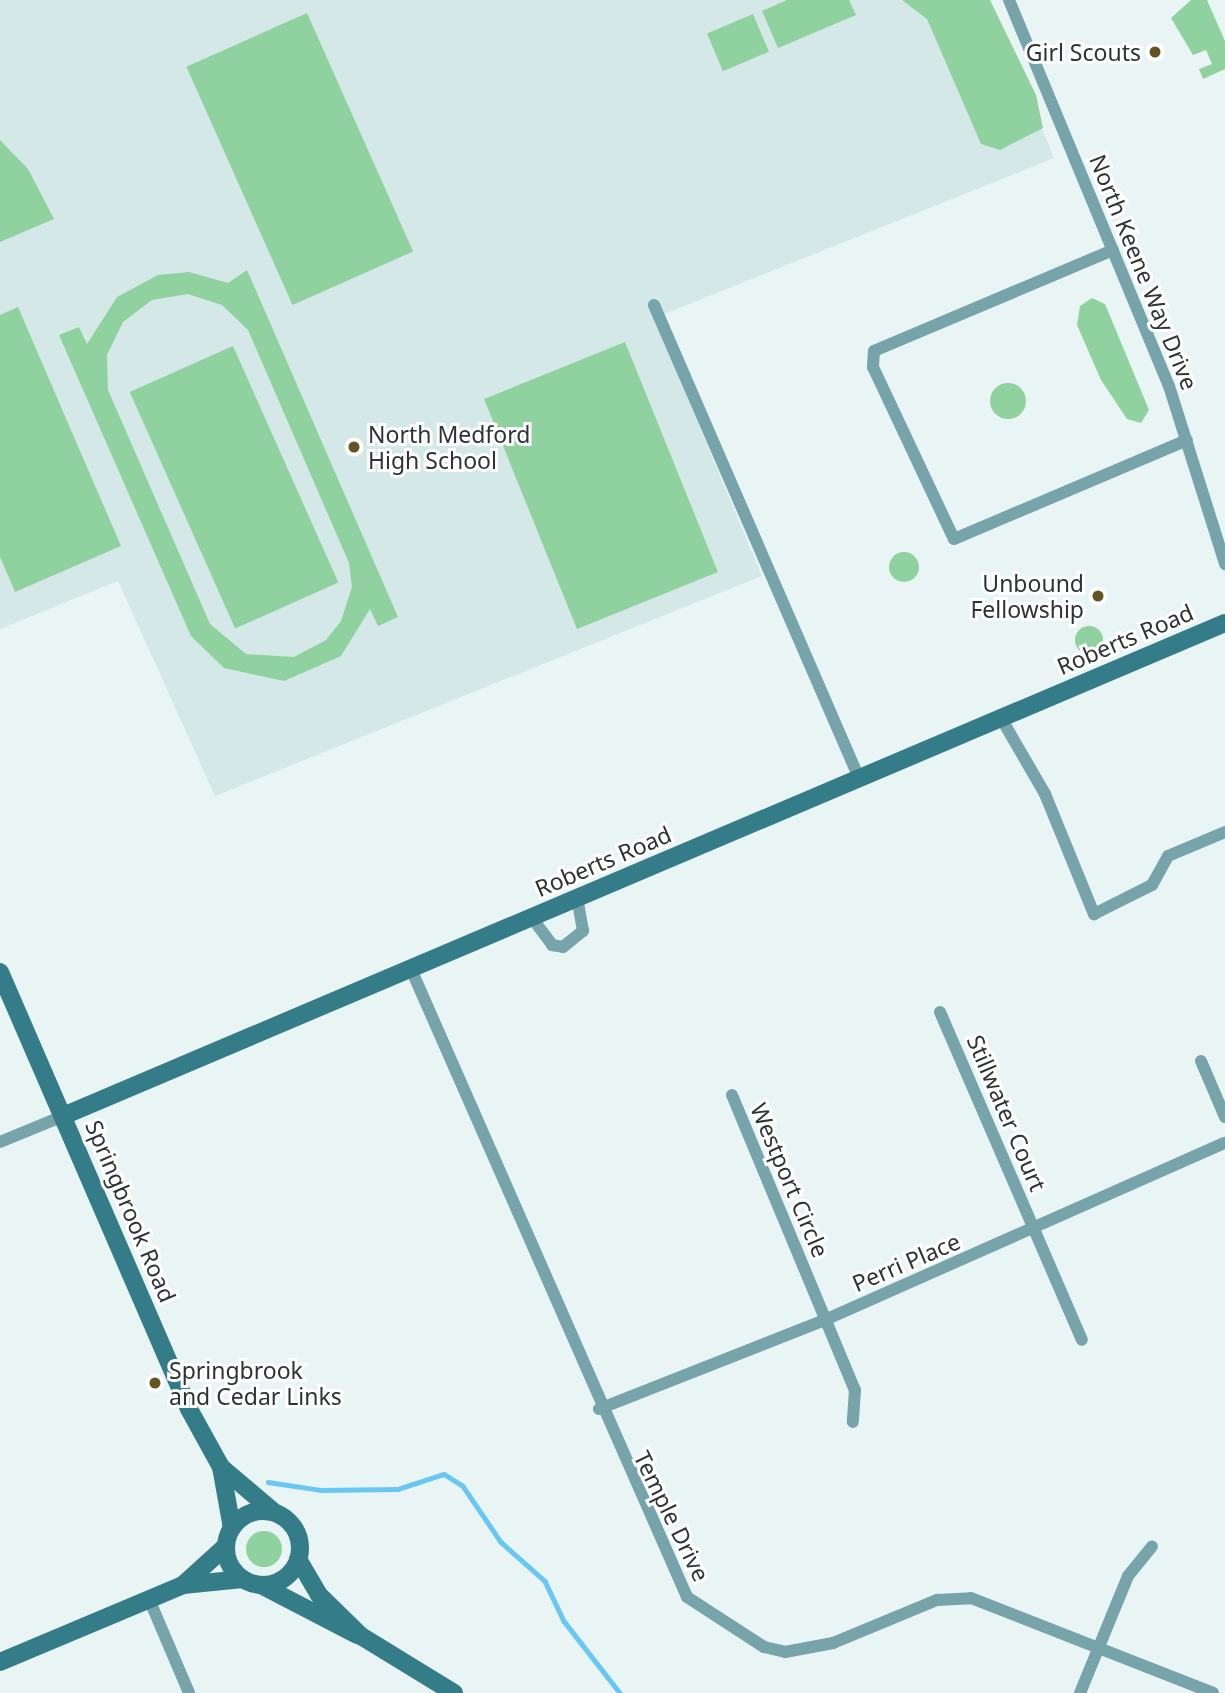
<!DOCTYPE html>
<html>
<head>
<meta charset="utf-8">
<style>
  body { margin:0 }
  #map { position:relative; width:1225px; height:1693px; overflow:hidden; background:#e9f5f4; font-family:"Noto Sans",sans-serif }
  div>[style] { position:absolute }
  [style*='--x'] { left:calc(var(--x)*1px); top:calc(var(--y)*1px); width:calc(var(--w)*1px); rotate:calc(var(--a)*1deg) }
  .built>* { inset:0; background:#d4e8e7 }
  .green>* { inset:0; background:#90d29f; transform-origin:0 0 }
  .round { border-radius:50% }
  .stream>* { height:4.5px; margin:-2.25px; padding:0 2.25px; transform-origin:2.25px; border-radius:2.25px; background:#69c7f3 }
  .street>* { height:12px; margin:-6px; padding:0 6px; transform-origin:6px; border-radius:6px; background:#77a3ab }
  .secondary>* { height:18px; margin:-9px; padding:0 9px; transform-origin:9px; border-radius:9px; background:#337c88 }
  .secondary>.ring { margin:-9px; padding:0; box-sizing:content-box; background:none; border:18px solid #337c88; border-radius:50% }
  .dots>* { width:19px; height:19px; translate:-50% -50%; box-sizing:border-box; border:4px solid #fff; border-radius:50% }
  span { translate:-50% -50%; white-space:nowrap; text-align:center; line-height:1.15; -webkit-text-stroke:6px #fff; paint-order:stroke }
  .poi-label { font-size:23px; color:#2f3333 }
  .right { translate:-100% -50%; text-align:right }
  .left { translate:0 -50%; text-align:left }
  .street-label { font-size:23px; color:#2f3333 }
</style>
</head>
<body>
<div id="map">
  <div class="built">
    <i style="clip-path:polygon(0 0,990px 0,1054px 158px,654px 318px,762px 576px,215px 796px,118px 581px,0 629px)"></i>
  </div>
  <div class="green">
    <i style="clip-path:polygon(787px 0,849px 0,856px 15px,778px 48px,762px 11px)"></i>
    <i style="clip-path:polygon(902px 0,990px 0,1036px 95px,1043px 128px,1000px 150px,981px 144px,927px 19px)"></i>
    <i style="clip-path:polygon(1191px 0,1207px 0,1225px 41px,1225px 69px,1203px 79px,1199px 69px,1212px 64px,1206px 50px,1193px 55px,1171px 18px)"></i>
    <i style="left:307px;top:13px;width:261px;height:132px;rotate:66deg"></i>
    <i style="left:753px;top:14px;width:41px;height:50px;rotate:67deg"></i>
    <i style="clip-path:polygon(0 140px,28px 169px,54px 219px,0 242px)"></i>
    <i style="clip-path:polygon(evenodd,247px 270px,398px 617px,378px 626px,370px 609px,341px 656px,284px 681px,224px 668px,191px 636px,59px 335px,79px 327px,87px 344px,117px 297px,158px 275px,189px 272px,228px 283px,247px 270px,188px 294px,222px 305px,248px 330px,349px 563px,352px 587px,341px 621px,326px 640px,294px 657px,246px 654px,210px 624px,108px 390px,107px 355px,123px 322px,152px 300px,188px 294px)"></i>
    <i style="clip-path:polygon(1092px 298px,1105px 304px,1149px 410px,1141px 423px,1127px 419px,1101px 380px,1077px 325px,1080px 306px)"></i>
    <i style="clip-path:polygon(18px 307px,121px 546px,15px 592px,0 557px,0 315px)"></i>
    <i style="left:625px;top:342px;width:248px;height:152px;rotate:68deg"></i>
    <i style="left:233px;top:346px;width:259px;height:113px;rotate:66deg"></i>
    <i class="round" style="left:990px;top:383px;width:36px;height:36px"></i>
    <i class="round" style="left:889px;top:552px;width:30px;height:30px"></i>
    <i class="round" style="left:1075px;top:626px;width:28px;height:28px"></i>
    <i class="round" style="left:246px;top:1531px;width:36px;height:36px"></i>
  </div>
  <div class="stream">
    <i style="--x:268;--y:1482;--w:54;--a:8.6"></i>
    <i style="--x:321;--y:1490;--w:77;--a:-0.7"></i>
    <i style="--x:398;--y:1489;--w:48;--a:-18.1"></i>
    <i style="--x:444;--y:1474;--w:22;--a:32"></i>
    <i style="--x:463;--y:1486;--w:68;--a:55.8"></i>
    <i style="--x:501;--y:1542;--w:59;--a:41.6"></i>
    <i style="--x:545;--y:1581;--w:44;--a:64.6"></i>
    <i style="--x:564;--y:1621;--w:91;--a:52.1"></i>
  </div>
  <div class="street">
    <i style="--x:1009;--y:0;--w:418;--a:67.5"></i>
    <i style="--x:1169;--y:386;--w:187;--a:72.5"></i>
    <i style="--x:1113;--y:250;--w:259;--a:157.1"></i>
    <i style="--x:874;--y:351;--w:16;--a:94"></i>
    <i style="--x:873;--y:367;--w:190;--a:64.8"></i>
    <i style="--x:954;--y:539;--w:253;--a:-23"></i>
    <i style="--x:654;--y:305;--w:516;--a:66.57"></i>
    <i style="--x:1001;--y:718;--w:88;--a:59.9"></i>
    <i style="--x:1045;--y:794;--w:130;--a:67.8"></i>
    <i style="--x:1094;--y:914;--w:65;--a:-26.6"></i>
    <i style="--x:1152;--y:885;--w:33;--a:-61"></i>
    <i style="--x:1168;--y:856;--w:62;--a:-22.8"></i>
    <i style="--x:532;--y:918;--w:34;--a:53"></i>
    <i style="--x:552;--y:945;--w:11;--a:10"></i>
    <i style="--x:563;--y:947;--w:26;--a:-39"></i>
    <i style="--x:583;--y:931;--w:34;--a:-100"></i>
    <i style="--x:411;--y:969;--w:686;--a:66.27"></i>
    <i style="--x:687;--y:1597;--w:92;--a:33"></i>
    <i style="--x:764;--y:1647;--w:22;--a:13"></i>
    <i style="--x:785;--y:1652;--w:49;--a:-10.6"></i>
    <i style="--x:833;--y:1643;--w:113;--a:-22.5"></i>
    <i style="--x:937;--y:1600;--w:34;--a:-3"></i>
    <i style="--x:971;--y:1598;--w:260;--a:21.4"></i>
    <i style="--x:940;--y:1012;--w:357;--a:66.6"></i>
    <i style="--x:1201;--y:1061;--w:61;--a:66.8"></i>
    <i style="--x:732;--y:1095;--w:320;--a:67.4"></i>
    <i style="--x:855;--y:1390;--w:32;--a:94"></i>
    <i style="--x:0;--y:1142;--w:68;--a:-22.4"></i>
    <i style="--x:599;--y:1409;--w:245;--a:-21.5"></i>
    <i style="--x:827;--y:1319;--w:435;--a:-23.9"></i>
    <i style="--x:149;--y:1599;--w:102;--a:66.9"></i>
    <i style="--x:1080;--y:1693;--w:126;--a:-67.7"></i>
    <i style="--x:1128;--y:1576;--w:38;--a:-51"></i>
  </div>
  <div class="secondary">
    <i style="--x:0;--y:972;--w:476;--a:66.6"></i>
    <i style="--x:189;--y:1409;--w:66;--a:61.1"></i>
    <i style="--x:221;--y:1467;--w:62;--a:79.8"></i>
    <i style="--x:63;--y:1116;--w:1262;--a:-22.99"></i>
    <i style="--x:221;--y:1467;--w:70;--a:40.3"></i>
    <i class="ring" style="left:226px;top:1511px;width:56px;height:56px"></i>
    <i style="--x:298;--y:1559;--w:42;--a:59.7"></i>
    <i style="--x:319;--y:1595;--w:59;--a:44.3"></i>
    <i style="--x:361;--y:1636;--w:109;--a:31.5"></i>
    <i style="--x:183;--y:1585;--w:58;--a:-42.2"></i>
    <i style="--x:261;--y:1585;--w:108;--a:27.5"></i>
    <i style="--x:0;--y:1662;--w:199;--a:-22.8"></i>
    <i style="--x:183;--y:1585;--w:60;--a:-5.7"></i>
  </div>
  <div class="dots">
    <i style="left:1155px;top:52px;background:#645421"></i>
    <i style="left:354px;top:447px;background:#645421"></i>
    <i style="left:1098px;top:596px;background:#645421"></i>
    <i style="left:155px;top:1383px;background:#645421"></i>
  </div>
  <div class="poi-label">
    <span class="right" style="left:1141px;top:52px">Girl Scouts</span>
    <span class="left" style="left:368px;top:447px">North Medford<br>High School</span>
    <span class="right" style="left:1084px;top:596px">Unbound<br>Fellowship</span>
    <span class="left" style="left:169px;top:1383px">Springbrook<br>and Cedar Links</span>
  </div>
  <div class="street-label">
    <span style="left:1144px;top:272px;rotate:68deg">North Keene Way Drive</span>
    <span style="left:1125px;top:639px;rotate:-23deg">Roberts Road</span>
    <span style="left:603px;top:861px;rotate:-23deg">Roberts Road</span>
    <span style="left:1007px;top:1113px;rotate:67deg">Stillwater Court</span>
    <span style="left:790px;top:1180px;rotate:67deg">Westport Circle</span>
    <span style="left:131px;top:1211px;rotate:67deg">Springbrook Road</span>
    <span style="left:906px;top:1262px;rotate:-23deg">Perri Place</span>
    <span style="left:672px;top:1516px;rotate:64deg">Temple Drive</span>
  </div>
</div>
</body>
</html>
